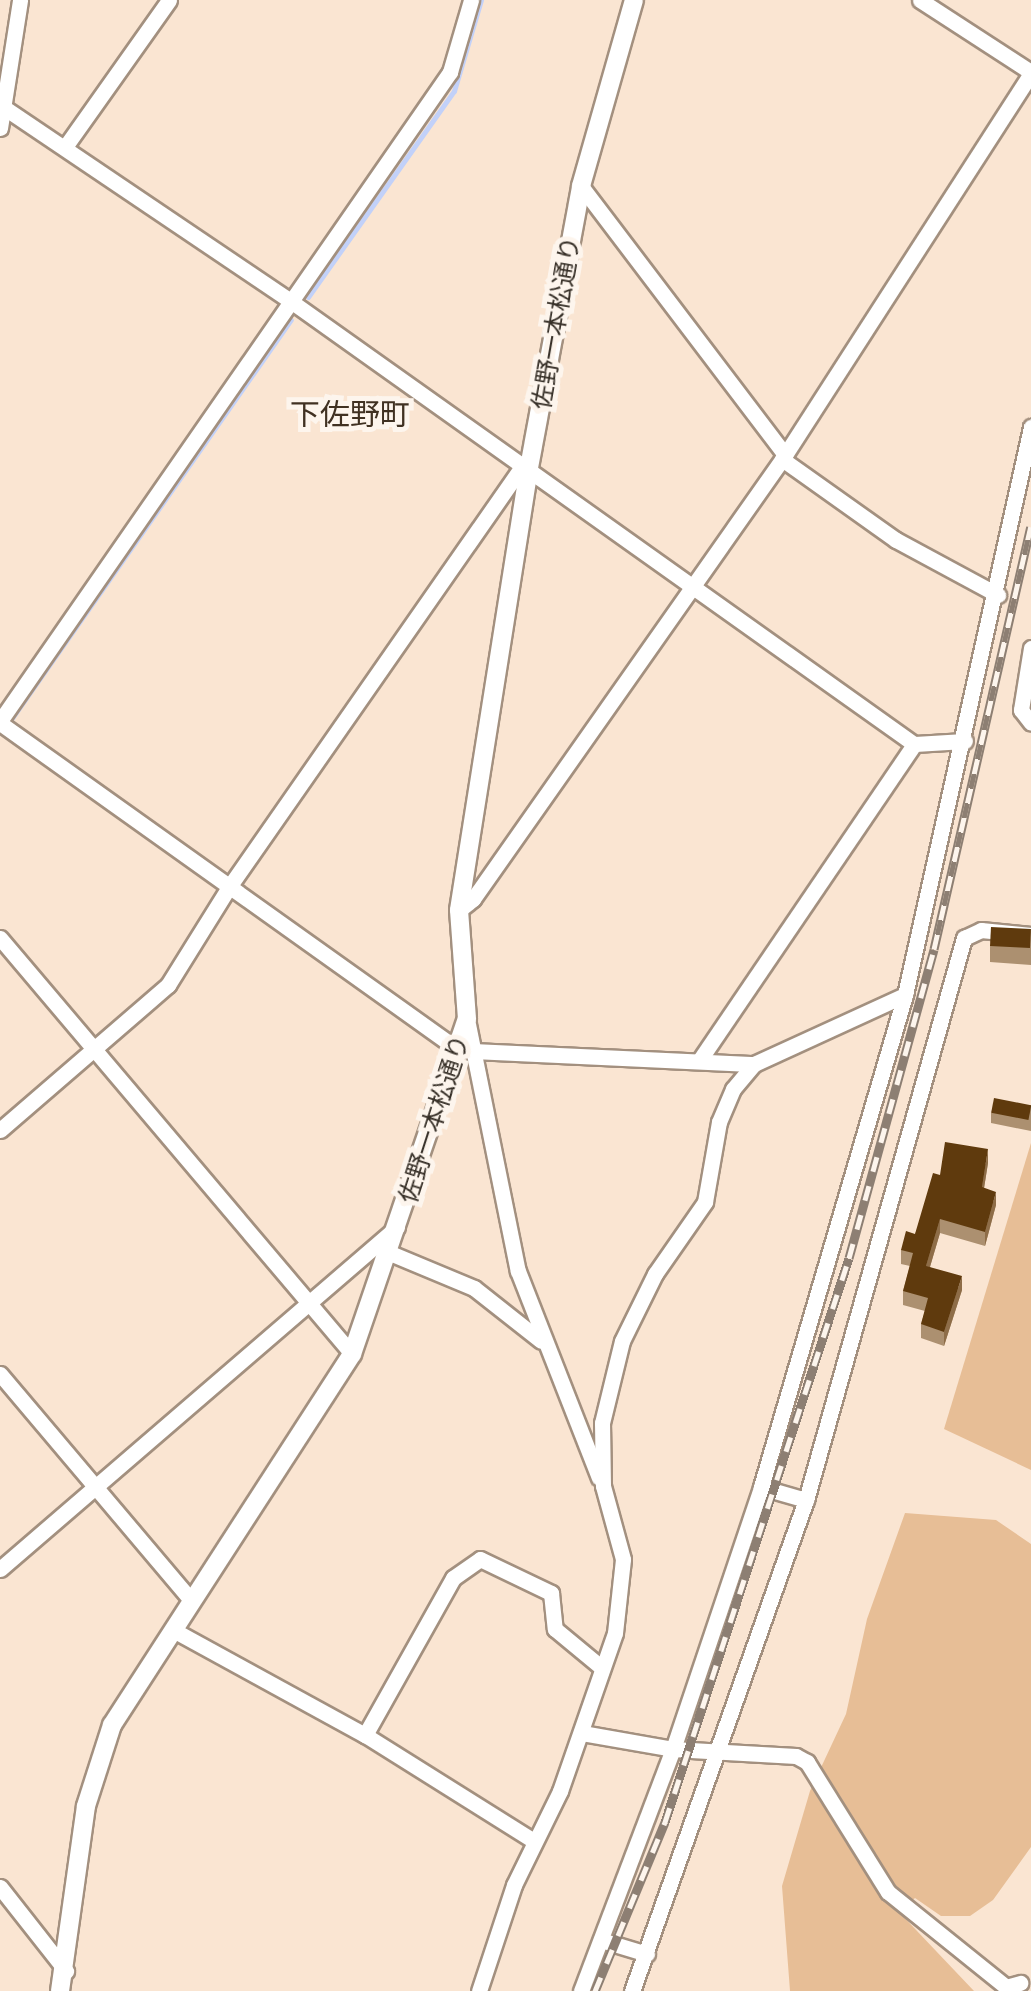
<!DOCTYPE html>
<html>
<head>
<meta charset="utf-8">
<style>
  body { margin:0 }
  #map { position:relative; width:1031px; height:1991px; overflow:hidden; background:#fae5d2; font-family:"PT Sans","Noto Sans JP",sans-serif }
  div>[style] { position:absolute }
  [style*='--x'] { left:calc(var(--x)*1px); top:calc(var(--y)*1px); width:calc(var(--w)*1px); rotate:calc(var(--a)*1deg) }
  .green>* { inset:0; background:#e7be96 }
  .stream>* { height:5px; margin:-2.5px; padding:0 2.5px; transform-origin:2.5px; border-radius:2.5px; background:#c2d1f9 }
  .roads { filter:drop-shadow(2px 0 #a3907f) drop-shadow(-2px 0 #a3907f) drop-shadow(0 2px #a3907f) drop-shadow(0 -2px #a3907f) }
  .minor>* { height:15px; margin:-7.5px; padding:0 7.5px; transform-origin:7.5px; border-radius:7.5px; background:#fff }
  .tertiary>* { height:18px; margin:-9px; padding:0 9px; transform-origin:9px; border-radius:9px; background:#fff }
  .rail>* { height:9px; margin-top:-4.5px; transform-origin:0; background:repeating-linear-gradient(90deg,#fdf5ed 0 15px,#8d7f73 0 30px); box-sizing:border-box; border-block:2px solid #8d7f73 }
  .wall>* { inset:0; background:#ac9070 }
  .shaded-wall>* { inset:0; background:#8e6d48 }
  .building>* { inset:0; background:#5f3a0d; transform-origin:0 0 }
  span { translate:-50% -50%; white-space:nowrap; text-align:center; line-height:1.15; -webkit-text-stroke:10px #fdf5ed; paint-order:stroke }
  .street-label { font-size:25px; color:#362f27 }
  .quarter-label { font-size:30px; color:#403122 }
</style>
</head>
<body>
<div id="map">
  <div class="green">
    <i style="clip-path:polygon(1031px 1143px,1031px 1470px,944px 1429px)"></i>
    <i style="clip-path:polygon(905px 1513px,996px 1520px,1031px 1544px,1031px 1847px,993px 1900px,970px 1916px,941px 1916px,915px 1898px,899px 1912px,974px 1991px,790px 1991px,782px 1886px,810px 1791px,846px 1714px,867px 1619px)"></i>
  </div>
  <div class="stream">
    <i style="--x:308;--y:297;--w:252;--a:-54.7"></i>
    <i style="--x:454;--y:91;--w:95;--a:-73.5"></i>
    <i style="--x:12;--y:718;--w:486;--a:-55"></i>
  </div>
  <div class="roads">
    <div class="minor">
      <i style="--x:920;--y:0;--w:132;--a:33"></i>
      <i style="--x:6;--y:109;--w:345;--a:34"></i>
      <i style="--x:292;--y:302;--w:763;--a:35.4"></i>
      <i style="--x:914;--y:744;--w:51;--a:-3.4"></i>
      <i style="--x:0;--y:128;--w:130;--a:-81.1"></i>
      <i style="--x:65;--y:147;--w:180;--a:-54.7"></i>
      <i style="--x:581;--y:186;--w:338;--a:52.8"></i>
      <i style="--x:782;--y:459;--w:140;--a:35.4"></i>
      <i style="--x:896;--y:540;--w:116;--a:28.3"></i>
      <i style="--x:1031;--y:648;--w:63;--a:99.2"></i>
      <i style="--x:1021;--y:710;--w:16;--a:52"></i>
      <i style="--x:0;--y:721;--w:790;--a:-55.26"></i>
      <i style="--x:450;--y:72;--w:75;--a:-73.7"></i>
      <i style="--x:0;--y:723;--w:560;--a:35.48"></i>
      <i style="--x:459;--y:910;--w:18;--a:-38"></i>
      <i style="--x:473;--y:899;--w:543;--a:-54.9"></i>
      <i style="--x:785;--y:455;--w:454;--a:-57.2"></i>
      <i style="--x:0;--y:938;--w:545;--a:49.76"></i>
      <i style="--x:467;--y:1019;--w:257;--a:78.6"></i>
      <i style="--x:518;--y:1271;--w:222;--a:68.6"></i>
      <i style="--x:475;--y:1051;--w:279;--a:2.7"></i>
      <i style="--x:701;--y:1058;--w:379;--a:-55.8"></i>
      <i style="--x:0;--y:1130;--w:222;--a:-40.8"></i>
      <i style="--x:168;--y:985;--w:115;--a:-58.1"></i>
      <i style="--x:229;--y:887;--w:511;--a:-55.13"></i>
      <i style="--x:390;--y:1253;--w:91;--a:22.6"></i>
      <i style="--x:474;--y:1288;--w:85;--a:38.3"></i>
      <i style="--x:0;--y:1374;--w:297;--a:49.8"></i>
      <i style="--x:761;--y:1487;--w:47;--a:16.1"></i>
      <i style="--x:0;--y:1569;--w:524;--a:-40.74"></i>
      <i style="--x:175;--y:1631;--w:217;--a:28.7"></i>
      <i style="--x:365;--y:1735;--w:199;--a:32.1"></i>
      <i style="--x:582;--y:1733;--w:92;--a:10"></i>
      <i style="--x:673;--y:1749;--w:123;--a:3.3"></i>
      <i style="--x:796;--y:1756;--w:13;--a:29"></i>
      <i style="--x:807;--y:1762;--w:153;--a:58.1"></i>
      <i style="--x:888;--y:1892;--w:151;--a:38.8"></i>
      <i style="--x:1006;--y:1987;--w:15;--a:-16"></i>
      <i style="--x:365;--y:1735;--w:180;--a:-60.7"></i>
      <i style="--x:453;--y:1578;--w:33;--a:-35"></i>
      <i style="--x:480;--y:1559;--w:79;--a:25.6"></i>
      <i style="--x:551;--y:1593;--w:36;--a:84"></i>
      <i style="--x:555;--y:1629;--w:60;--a:39.6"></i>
      <i style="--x:0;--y:1887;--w:107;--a:51.8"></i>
      <i style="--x:601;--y:1940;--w:48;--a:16.9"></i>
      <i style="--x:479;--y:1991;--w:112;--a:-71.7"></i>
      <i style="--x:514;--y:1885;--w:105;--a:-63.9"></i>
      <i style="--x:560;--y:1791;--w:167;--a:-70.8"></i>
      <i style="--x:615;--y:1633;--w:74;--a:-83.8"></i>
      <i style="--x:623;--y:1559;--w:76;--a:-105.3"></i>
      <i style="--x:603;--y:1486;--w:63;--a:-90.9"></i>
      <i style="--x:602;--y:1423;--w:84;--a:-76.3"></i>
      <i style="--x:622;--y:1341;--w:75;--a:-63.8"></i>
      <i style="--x:655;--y:1274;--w:88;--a:-55.2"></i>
      <i style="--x:705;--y:1202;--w:81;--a:-80.1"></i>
      <i style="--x:719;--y:1122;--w:36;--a:-67"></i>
      <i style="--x:733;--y:1089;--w:33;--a:-50"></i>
      <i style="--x:754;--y:1064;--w:166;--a:-24.6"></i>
      <i style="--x:581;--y:1991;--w:259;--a:-69.2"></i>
      <i style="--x:673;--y:1749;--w:276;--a:-71.4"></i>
      <i style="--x:761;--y:1487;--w:513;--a:-73.69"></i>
      <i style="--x:905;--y:995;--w:582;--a:-77.49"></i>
      <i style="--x:632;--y:1991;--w:521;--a:-70.49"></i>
      <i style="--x:806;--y:1500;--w:584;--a:-74.3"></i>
      <i style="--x:964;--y:938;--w:19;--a:-25"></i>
      <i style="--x:981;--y:930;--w:50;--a:5.7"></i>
    </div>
    <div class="tertiary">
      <i style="--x:60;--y:1991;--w:187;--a:-82"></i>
      <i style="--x:86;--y:1806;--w:85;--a:-72.2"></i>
      <i style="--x:112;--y:1725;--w:442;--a:-57.1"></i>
      <i style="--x:352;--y:1354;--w:354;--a:-71.1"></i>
      <i style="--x:467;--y:1019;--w:109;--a:-94.2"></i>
      <i style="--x:459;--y:910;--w:442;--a:-81"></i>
      <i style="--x:528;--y:473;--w:292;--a:-79.5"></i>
      <i style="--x:581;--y:186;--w:193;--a:-74.1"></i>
    </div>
  </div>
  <div class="rail">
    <i style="--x:595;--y:1991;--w:183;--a:-67.5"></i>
    <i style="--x:665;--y:1822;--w:593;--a:-71.93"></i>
    <i style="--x:849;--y:1258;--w:320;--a:-74.6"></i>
    <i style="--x:934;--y:949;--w:433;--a:-77.1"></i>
  </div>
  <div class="wall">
    <i style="clip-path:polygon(1031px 929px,1031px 965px,990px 962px,990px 946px)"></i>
    <i style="clip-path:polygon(1031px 1105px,1031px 1131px,991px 1123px,991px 1113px)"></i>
    <i style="clip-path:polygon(988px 1163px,984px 1188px,996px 1205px,985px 1246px,940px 1233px,930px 1267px,962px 1290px,944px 1346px,921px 1338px,921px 1324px,925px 1311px,903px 1305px,903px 1291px,910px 1266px,901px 1264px,901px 1250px,915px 1234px,940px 1175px)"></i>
  </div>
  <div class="shaded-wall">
    <i style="clip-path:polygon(988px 1149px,988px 1163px,982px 1201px,982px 1187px)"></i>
    <i style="clip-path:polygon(996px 1192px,996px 1205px,985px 1246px,985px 1232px)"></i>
    <i style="clip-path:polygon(940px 1219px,940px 1233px,926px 1280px,926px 1266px)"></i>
    <i style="clip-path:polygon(962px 1276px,962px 1290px,944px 1346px,944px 1332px)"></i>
  </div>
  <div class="building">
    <i style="left:991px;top:927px;width:40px;height:19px;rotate:3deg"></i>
    <i style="left:994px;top:1098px;width:38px;height:15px;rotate:11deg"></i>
    <i style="clip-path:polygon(945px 1142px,988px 1149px,982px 1187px,996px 1192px,985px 1232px,940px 1219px,926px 1266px,962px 1276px,944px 1332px,921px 1324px,928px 1298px,903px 1291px,913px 1253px,901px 1250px,906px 1231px,915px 1234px,933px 1173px,940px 1175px)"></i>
  </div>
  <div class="street-label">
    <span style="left:556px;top:323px;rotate:-80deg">佐野一本松通り</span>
    <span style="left:434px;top:1119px;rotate:-72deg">佐野一本松通り</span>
  </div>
  <div class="quarter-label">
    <span style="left:350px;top:414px">下佐野町</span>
  </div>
</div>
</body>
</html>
